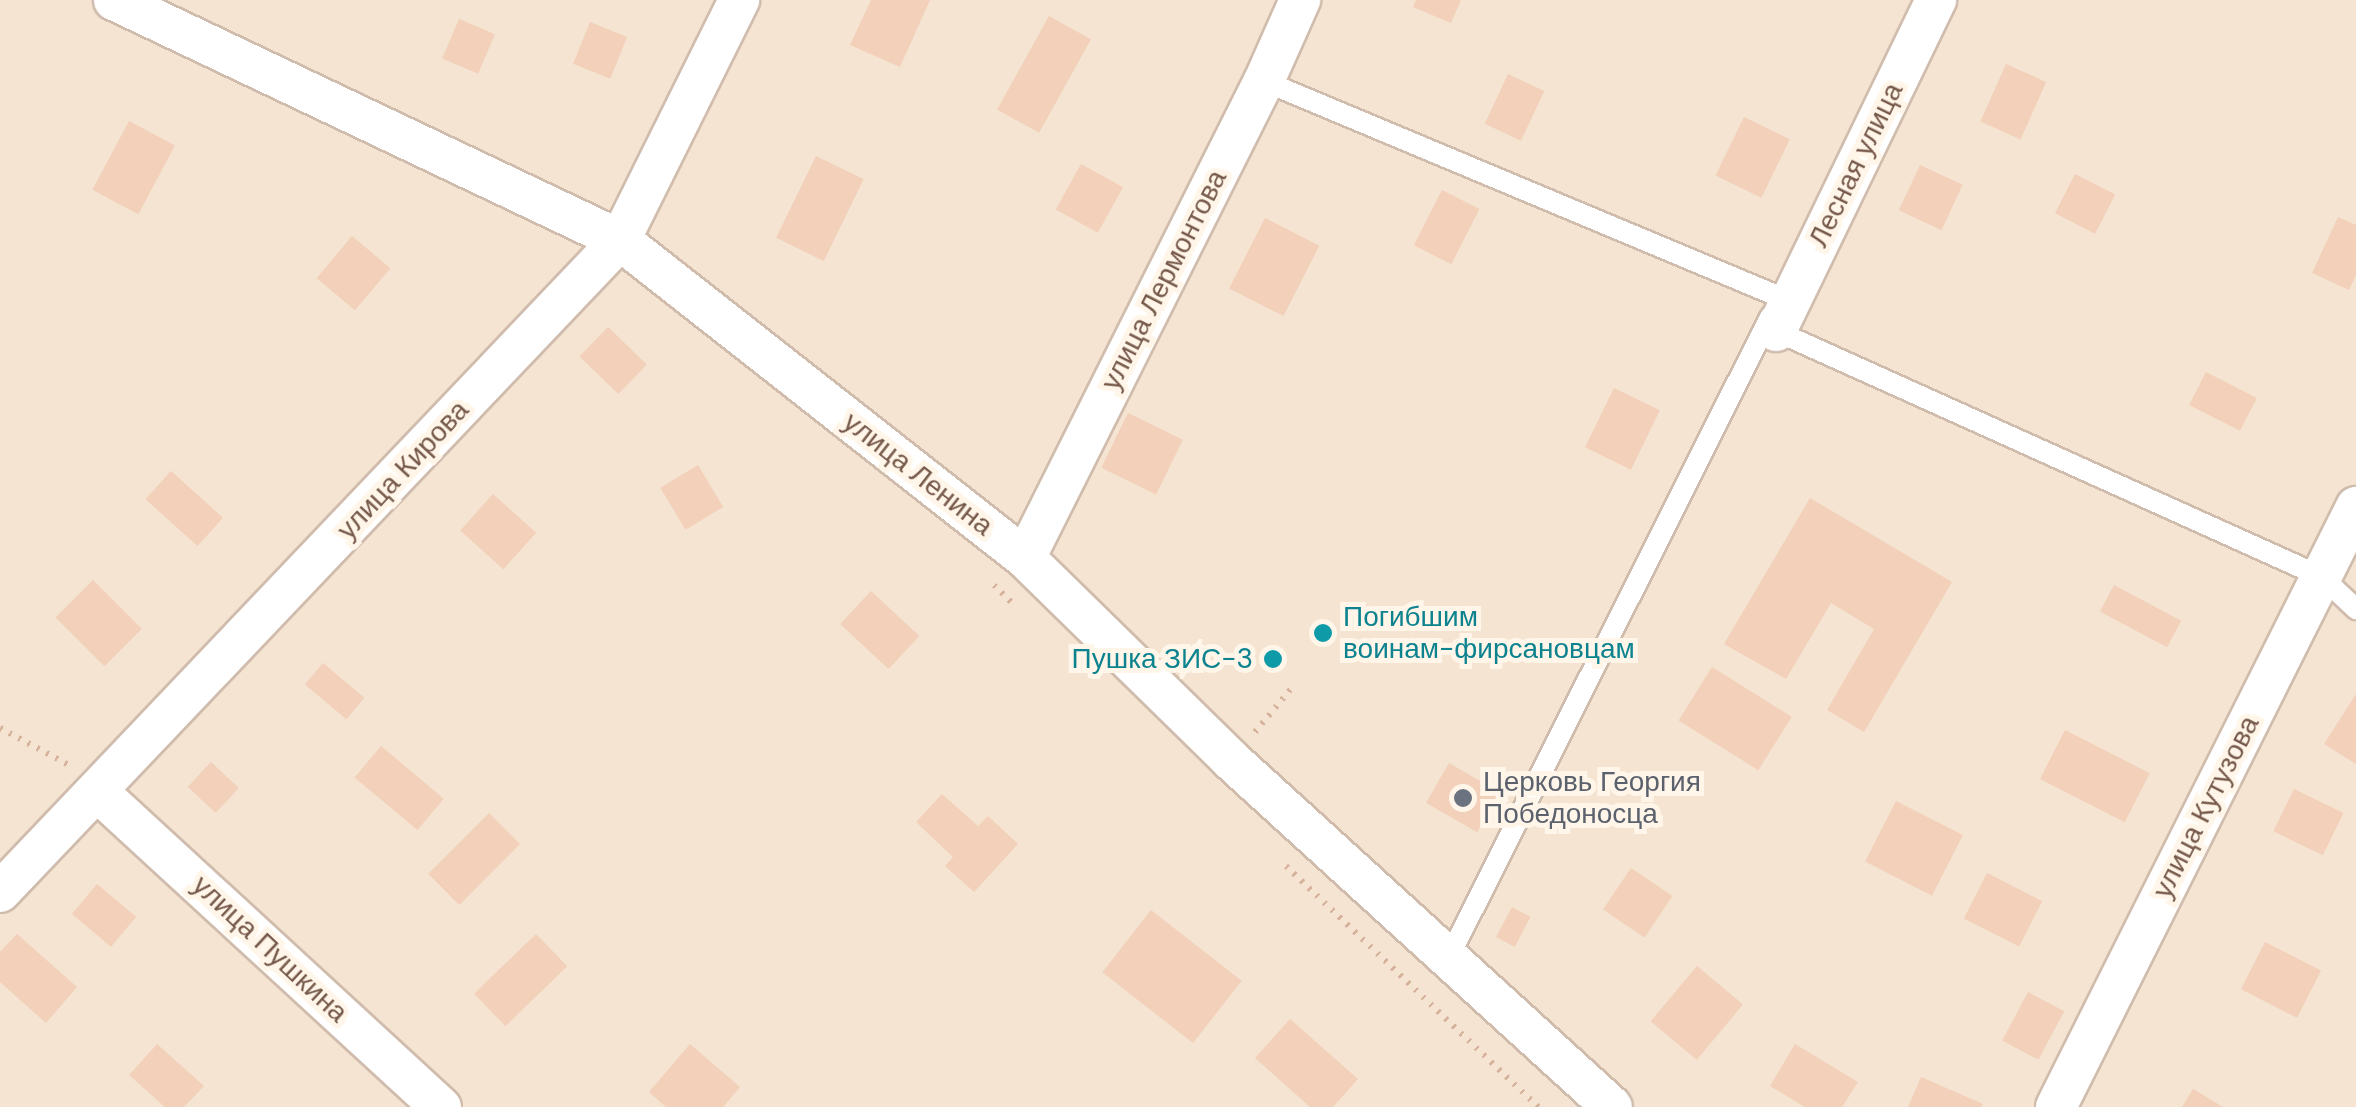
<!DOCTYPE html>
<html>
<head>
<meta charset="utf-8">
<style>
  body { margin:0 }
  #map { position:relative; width:2356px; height:1107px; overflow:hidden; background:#fcf2e3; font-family:"DM Sans",sans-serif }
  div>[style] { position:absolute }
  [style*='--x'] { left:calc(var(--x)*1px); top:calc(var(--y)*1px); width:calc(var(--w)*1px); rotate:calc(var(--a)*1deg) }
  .residential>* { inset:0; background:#f4e4d1; transform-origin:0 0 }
  .building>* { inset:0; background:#f2d0ba; transform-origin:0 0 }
  .path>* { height:6px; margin-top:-3px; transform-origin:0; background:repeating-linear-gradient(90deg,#d7b39e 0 2.5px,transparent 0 10.5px) }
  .roads { filter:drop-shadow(2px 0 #d0bcad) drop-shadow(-2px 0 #d0bcad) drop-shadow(0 2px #d0bcad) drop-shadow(0 -2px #d0bcad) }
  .lane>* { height:20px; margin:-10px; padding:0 10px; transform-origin:10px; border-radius:10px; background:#fff }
  .street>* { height:40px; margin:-20px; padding:0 20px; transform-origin:20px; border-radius:20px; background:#fff }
  .dots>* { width:28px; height:28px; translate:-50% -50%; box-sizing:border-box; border:5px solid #fff6e9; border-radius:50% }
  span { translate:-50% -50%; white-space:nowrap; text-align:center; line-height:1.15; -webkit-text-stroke:10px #fff6e9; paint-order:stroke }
  .street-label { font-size:28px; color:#755849 }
  .culture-label { font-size:28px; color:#0d838f }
  .left { translate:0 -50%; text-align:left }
  .right { translate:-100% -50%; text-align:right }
  .worship-label { font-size:28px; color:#5b616d }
</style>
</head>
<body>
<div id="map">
  <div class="residential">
    <i style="left:0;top:0;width:2356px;height:1107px"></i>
  </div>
  <div class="building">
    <i style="clip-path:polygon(871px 0,930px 0,900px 67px,850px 45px)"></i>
    <i style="clip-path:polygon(1416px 0,1461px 0,1451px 23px,1413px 7px)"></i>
    <i style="left:1049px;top:16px;width:48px;height:107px;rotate:29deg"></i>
    <i style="left:459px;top:19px;width:39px;height:43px;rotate:23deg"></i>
    <i style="left:590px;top:22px;width:40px;height:45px;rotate:22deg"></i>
    <i style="left:2006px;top:64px;width:44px;height:63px;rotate:24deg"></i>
    <i style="left:1508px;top:74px;width:40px;height:55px;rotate:25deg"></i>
    <i style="left:1744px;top:117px;width:51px;height:65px;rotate:26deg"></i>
    <i style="left:129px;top:121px;width:52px;height:78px;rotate:28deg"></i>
    <i style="left:816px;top:156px;width:53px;height:91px;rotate:26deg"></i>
    <i style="left:1081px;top:164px;width:48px;height:52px;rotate:29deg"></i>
    <i style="left:1920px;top:165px;width:47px;height:50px;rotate:25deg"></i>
    <i style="left:2075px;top:174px;width:45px;height:44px;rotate:27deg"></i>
    <i style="left:1442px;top:190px;width:42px;height:62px;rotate:27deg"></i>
    <i style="clip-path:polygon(2338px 217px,2356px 225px,2356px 275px,2349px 290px,2312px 273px)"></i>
    <i style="left:1265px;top:218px;width:61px;height:79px;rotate:27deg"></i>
    <i style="left:352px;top:236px;width:50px;height:55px;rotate:40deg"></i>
    <i style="left:608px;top:327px;width:54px;height:41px;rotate:44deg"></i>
    <i style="left:2206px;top:372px;width:57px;height:37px;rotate:27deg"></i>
    <i style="left:1614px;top:388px;width:51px;height:66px;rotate:26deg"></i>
    <i style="left:1128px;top:413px;width:61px;height:61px;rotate:26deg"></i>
    <i style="left:698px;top:465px;width:49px;height:44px;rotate:59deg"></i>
    <i style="left:171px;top:471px;width:70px;height:38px;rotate:42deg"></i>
    <i style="left:493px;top:494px;width:58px;height:49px;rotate:42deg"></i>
    <i style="clip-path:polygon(1810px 498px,1952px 582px,1864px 732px,1827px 710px,1874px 629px,1831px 603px,1786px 679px,1724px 644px)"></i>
    <i style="left:93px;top:580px;width:69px;height:53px;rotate:45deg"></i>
    <i style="left:2114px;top:585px;width:76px;height:30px;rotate:28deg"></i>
    <i style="left:871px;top:591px;width:66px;height:45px;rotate:43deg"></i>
    <i style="left:323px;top:663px;width:54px;height:28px;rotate:40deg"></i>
    <i style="left:1712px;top:667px;width:94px;height:63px;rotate:32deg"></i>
    <i style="clip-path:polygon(2356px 694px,2356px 764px,2324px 744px)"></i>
    <i style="left:2065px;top:730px;width:95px;height:55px;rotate:27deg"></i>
    <i style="left:381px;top:746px;width:82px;height:41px;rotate:40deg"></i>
    <i style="left:211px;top:762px;width:38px;height:34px;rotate:43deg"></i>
    <i style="left:1449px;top:763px;width:59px;height:46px;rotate:30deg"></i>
    <i style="left:2294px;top:789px;width:55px;height:47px;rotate:26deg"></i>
    <i style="clip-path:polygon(942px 794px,978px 826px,988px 816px,1018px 844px,974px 892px,945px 866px,953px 857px,916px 822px)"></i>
    <i style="left:1896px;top:801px;width:75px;height:68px;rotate:27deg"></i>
    <i style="left:489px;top:813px;width:44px;height:86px;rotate:45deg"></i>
    <i style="left:1631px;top:868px;width:50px;height:50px;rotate:34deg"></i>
    <i style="left:1987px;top:873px;width:62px;height:51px;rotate:27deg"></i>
    <i style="left:97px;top:884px;width:51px;height:39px;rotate:40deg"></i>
    <i style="left:1512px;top:907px;width:21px;height:34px;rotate:28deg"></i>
    <i style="left:1151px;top:910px;width:115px;height:79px;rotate:38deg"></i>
    <i style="clip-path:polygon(17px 934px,77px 987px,46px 1023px,0 982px,0 952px)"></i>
    <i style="left:536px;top:934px;width:45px;height:86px;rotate:46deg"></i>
    <i style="left:2265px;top:942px;width:63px;height:53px;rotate:27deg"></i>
    <i style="left:1697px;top:966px;width:60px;height:72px;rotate:40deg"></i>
    <i style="left:2028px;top:992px;width:41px;height:55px;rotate:28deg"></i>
    <i style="clip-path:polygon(1290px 1019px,1358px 1079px,1333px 1107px,1310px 1107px,1255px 1058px)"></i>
    <i style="clip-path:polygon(157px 1044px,204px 1086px,184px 1107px,165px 1107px,129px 1075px)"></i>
    <i style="clip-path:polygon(690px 1044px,740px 1087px,723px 1107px,666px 1107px,649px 1092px)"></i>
    <i style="clip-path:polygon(1795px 1044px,1858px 1082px,1842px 1107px,1805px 1107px,1770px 1086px)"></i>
    <i style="clip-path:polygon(1921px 1077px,1983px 1104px,1981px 1107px,1908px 1107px)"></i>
    <i style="clip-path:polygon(2193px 1089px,2223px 1107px,2182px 1107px)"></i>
  </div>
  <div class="path">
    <i style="--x:994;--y:585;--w:27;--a:45"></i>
    <i style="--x:0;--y:728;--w:78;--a:28.2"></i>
    <i style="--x:1255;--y:732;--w:62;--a:-50.2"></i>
    <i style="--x:1286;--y:866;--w:349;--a:43.7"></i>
  </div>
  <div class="roads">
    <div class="lane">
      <i style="--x:1264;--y:81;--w:559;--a:22.71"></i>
      <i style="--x:1780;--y:297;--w:34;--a:97"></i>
      <i style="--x:1776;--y:331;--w:599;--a:24.25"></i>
      <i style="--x:2322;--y:577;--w:47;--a:43.3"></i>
      <i style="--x:1448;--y:959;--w:718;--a:-63.36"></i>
    </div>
    <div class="street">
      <i style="--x:114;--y:0;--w:560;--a:25.38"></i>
      <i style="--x:620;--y:240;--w:515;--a:38.14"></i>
      <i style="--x:1025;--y:558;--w:289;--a:44.4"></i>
      <i style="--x:1231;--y:760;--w:515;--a:42.33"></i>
      <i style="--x:1776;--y:331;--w:368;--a:-64.2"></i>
      <i style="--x:1025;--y:558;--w:534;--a:-63.39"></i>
      <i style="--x:1264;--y:81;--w:89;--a:-66"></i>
      <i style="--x:98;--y:792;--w:466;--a:42.6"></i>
      <i style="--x:0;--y:892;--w:900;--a:-46.44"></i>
      <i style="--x:620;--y:240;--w:268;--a:-63.6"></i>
      <i style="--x:2056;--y:1107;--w:671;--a:-63.43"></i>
    </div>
  </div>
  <div class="dots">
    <i style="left:1323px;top:633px;background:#0f9aa8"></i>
    <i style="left:1273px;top:659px;background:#0f9aa8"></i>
    <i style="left:1463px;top:798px;background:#6b7280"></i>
  </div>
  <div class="street-label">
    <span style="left:1856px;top:165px;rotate:-64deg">Лесная улица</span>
    <span style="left:1164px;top:280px;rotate:-63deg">улица Лермонтова</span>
    <span style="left:403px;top:470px;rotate:-47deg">улица Кирова</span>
    <span style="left:918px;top:474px;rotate:38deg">улица Ленина</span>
    <span style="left:2206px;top:807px;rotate:-63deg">улица Кутузова</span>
    <span style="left:270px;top:949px;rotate:43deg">улица Пушкина</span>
  </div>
  <div class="culture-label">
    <span class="left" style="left:1343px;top:633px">Погибшим<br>воинам-фирсановцам</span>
    <span class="right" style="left:1253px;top:659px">Пушка ЗИС-3</span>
  </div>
  <div class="worship-label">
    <span class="left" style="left:1483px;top:798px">Церковь Георгия<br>Победоносца</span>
  </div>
</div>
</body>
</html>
